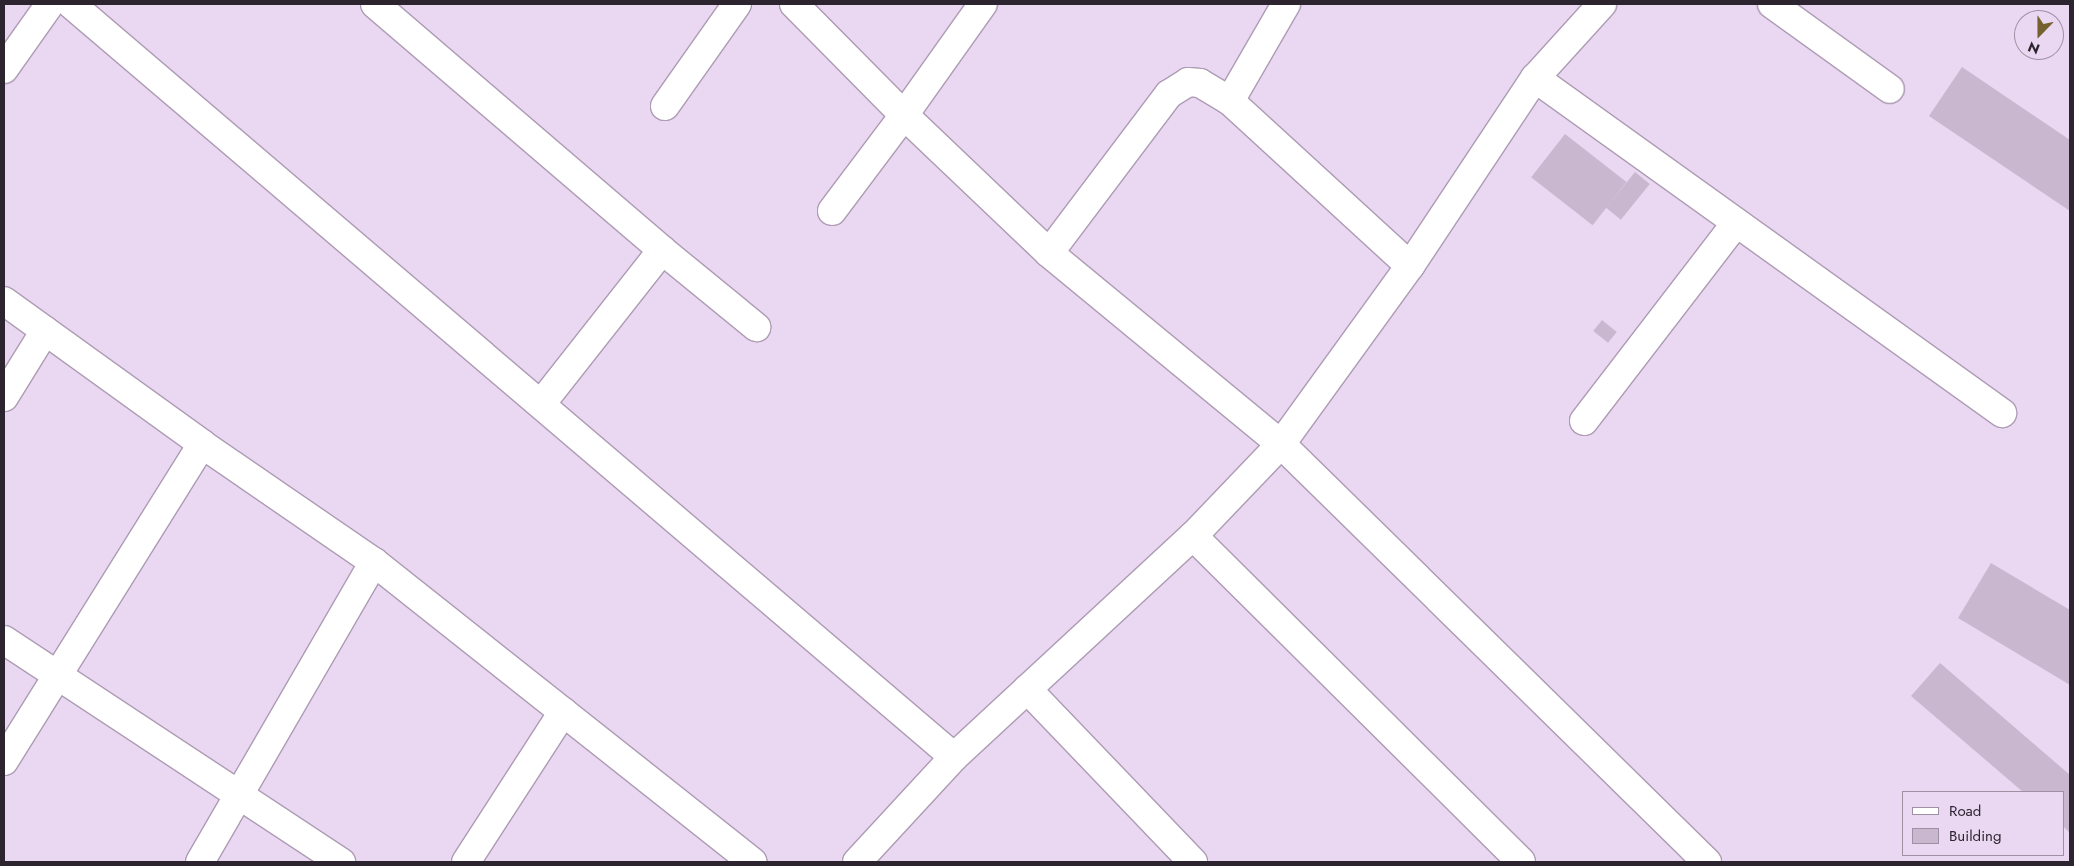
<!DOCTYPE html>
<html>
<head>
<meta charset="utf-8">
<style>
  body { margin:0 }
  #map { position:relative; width:2074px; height:866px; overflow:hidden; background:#ead7f1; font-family:Jost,sans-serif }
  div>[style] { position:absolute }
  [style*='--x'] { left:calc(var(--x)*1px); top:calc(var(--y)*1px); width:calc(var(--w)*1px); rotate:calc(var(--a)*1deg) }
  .building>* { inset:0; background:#c9b7d0; transform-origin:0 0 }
  .roads { filter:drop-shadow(1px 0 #ad9cb4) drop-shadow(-1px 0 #ad9cb4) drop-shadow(0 1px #ad9cb4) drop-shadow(0 -1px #ad9cb4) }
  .minor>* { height:28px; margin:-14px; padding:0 14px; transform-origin:14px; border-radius:14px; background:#fff }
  span { translate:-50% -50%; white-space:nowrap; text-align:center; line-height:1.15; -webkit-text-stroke:4px #ead7f1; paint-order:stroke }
  .frame { position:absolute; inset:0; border:5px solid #2c252f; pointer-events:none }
  .legend { position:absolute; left:1902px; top:791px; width:162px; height:65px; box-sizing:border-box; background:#ead7f1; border:1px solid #9e90a3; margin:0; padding:6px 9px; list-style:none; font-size:15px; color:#2c252f }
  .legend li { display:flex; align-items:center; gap:10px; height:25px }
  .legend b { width:25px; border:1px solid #9e90a3 }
  .north { position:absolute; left:2014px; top:10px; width:50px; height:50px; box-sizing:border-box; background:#ead7f1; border:1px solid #9e90a3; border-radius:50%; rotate:202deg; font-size:14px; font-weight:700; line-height:20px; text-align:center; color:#2c252f }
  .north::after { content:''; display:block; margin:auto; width:18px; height:22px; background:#756130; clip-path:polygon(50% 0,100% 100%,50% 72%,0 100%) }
</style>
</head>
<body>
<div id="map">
  <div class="building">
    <i style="clip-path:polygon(1962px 67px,2070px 140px,2070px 211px,1929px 116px)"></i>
    <i style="left:1565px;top:134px;width:78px;height:55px;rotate:38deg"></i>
    <i style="left:1635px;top:172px;width:19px;height:46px;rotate:39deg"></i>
    <i style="left:1602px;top:320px;width:19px;height:14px;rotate:39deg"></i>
    <i style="clip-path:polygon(1991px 563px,2070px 610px,2070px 685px,1958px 618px)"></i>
    <i style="clip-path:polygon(1940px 663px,2070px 775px,2070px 833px,2063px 826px,2063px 792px,2023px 792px,1911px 696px)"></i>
  </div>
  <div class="roads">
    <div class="minor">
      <i style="--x:71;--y:4;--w:1160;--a:40.46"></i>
      <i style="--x:375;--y:4;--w:378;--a:40.6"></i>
      <i style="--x:662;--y:250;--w:122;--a:39.3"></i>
      <i style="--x:794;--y:4;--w:156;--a:45.3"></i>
      <i style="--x:904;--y:115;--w:200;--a:43.6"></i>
      <i style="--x:1049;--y:253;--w:301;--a:39.5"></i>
      <i style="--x:1281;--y:444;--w:597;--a:44.46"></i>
      <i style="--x:1772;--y:4;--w:145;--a:35.8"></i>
      <i style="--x:4;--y:69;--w:80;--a:-54.7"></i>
      <i style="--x:1535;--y:78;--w:575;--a:35.65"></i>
      <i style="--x:1230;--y:101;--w:112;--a:-60"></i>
      <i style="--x:665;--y:106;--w:125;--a:-54.8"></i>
      <i style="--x:832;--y:211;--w:120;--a:-53.1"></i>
      <i style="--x:904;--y:115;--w:136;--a:-54.6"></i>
      <i style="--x:1049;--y:253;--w:199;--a:-53"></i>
      <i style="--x:1169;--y:94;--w:22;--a:-32"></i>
      <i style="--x:1188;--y:82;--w:12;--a:5"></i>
      <i style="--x:1200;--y:83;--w:35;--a:31"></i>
      <i style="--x:1230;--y:101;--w:244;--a:42.5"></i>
      <i style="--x:4;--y:301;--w:244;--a:35.8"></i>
      <i style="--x:202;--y:444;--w:209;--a:34.5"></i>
      <i style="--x:374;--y:562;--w:483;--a:38.4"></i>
      <i style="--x:4;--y:397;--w:78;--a:-58.2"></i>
      <i style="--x:541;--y:404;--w:196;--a:-51.8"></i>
      <i style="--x:1584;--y:421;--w:250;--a:-52.5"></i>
      <i style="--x:1193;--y:536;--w:462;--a:44.8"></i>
      <i style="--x:4;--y:640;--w:404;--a:33.4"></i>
      <i style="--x:1027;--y:689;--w:240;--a:46.2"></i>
      <i style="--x:4;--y:761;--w:374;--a:-58"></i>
      <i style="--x:200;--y:862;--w:347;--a:-59.9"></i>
      <i style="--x:466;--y:862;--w:179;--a:-57.1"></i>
      <i style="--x:857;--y:862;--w:143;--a:-47.3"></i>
      <i style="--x:954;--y:757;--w:326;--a:-42.8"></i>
      <i style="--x:1193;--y:536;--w:127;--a:-46.3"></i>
      <i style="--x:1281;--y:444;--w:220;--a:-54.1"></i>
      <i style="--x:1410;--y:266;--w:226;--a:-56.4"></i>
      <i style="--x:1535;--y:78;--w:100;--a:-47.8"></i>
    </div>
  </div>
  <div class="frame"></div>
  <ul class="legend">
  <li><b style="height:6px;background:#fff"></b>Road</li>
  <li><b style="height:14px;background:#c9b7d0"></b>Building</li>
  </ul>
  <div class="north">N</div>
</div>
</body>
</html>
